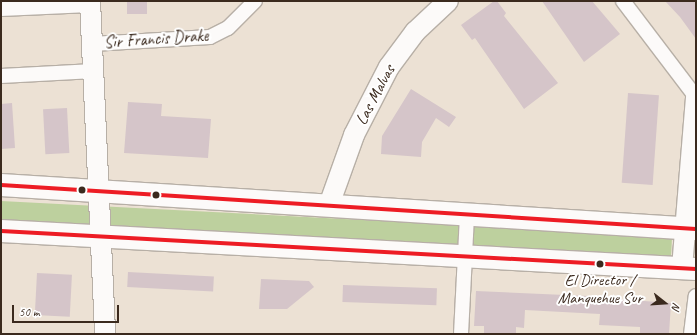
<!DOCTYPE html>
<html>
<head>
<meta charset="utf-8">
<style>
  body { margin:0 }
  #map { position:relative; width:697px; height:335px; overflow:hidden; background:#ece1d4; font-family:Caveat,sans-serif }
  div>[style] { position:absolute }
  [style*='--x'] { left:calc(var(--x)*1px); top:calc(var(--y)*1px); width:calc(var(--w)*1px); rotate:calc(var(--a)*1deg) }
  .green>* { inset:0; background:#bdd09e; transform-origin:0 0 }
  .building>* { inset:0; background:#d5c5c9; transform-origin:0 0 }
  .roads { filter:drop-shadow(1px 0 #b7afa6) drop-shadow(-1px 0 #b7afa6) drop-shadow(0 1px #b7afa6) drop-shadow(0 -1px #b7afa6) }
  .street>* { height:14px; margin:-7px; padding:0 7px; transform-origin:7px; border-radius:7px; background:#fcfaf9 }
  .secondary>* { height:20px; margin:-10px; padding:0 10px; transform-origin:10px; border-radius:10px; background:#fcfaf9 }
  .primary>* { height:22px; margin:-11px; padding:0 11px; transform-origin:11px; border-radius:11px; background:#fcfaf9 }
  .bus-1>* { height:4px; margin:-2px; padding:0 2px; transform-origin:2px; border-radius:2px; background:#ed1c24 }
  .dots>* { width:11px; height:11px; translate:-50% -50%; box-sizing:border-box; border:2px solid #fff; border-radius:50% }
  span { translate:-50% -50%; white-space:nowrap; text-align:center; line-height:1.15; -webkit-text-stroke:4px #fff; paint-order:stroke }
  .bus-label { font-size:16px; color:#3b2a1e }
  .street-label { font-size:17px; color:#3b2a1e }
  .frame { position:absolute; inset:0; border:2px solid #3b2a1e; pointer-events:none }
  .north { position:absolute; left:645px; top:283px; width:40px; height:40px; -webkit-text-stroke:3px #fff; paint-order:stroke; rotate:107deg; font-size:11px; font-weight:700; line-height:16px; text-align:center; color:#3b2a1e }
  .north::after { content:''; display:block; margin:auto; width:14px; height:18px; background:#3b2a1e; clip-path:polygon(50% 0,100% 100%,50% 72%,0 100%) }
  .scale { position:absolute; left:12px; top:305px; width:107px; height:18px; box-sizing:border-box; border:2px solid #3b2a1e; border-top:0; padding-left:5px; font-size:12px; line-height:14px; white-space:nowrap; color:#3b2a1e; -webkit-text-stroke:3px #fff; paint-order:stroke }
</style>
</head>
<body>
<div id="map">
  <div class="green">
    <i style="left:1px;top:201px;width:672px;height:20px;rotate:3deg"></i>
  </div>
  <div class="building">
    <i style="left:127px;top:1px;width:20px;height:13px"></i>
    <i style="clip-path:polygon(494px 1px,497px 1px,506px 13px,504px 16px,558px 83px,524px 109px,475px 38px,472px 40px,461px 25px)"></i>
    <i style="clip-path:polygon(542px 1px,592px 1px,620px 34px,584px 62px)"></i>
    <i style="clip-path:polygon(665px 1px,696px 1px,696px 39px,680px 17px)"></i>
    <i style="clip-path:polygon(411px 89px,456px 117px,449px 127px,436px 118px,422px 142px,421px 157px,381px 154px,382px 136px)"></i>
    <i style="left:628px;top:93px;width:31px;height:90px;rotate:4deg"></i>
    <i style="clip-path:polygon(128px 102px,162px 104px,161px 116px,211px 119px,208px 158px,124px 153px)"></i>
    <i style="clip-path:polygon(12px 103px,15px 148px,1px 149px,1px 104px)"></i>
    <i style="left:67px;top:108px;width:45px;height:24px;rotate:87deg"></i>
    <i style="left:128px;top:272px;width:86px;height:15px;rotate:3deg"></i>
    <i style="left:37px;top:273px;width:35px;height:42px;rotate:3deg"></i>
    <i style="clip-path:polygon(261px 279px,309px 281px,314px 287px,287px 309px,259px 309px)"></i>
    <i style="left:343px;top:285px;width:94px;height:17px;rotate:2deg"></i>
    <i style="clip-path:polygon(476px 291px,588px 296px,591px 302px,617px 304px,617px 299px,671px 303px,669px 334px,640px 334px,640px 327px,599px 325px,600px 314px,525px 310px,524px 328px,516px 327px,516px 334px,484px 334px,484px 326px,474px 326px)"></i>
  </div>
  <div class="roads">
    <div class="street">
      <i style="--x:623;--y:1;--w:121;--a:52.8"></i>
      <i style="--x:1;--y:9;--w:89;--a:-2.6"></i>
      <i style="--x:92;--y:44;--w:118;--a:-3.4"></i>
      <i style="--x:210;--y:37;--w:20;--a:-27"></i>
      <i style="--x:228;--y:28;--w:38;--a:-45"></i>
      <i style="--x:1;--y:76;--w:93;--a:-3.1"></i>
      <i style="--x:461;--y:334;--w:120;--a:-87.1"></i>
      <i style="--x:691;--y:334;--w:38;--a:-83"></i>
    </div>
    <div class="secondary">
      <i style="--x:90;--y:1;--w:333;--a:87.4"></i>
      <i style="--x:329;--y:205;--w:74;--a:-70.3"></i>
      <i style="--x:354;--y:135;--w:76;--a:-62.8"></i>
      <i style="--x:389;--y:67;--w:44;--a:-53.4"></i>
      <i style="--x:415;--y:32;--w:45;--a:-43.2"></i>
      <i style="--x:682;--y:268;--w:172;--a:-85.3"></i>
    </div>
    <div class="primary">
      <i style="--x:1;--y:185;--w:696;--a:3.62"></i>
      <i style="--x:1;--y:231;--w:696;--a:3.13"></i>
    </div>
  </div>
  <div class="bus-1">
    <i style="--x:1;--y:185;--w:696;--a:3.62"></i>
    <i style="--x:1;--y:231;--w:696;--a:3.13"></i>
  </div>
  <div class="dots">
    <i style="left:82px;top:190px;background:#3b2a1e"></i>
    <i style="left:156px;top:195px;background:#3b2a1e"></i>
    <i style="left:600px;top:264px;background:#3b2a1e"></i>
  </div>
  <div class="bus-label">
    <span style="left:600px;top:289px">El Director /<br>Manquehue Sur</span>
  </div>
  <div class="street-label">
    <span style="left:156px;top:39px;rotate:-4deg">Sir Francis Drake</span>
    <span style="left:375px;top:95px;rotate:-62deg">Las Malvas</span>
  </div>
  <div class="frame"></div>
  <div class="north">N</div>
  <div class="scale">50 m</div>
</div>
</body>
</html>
